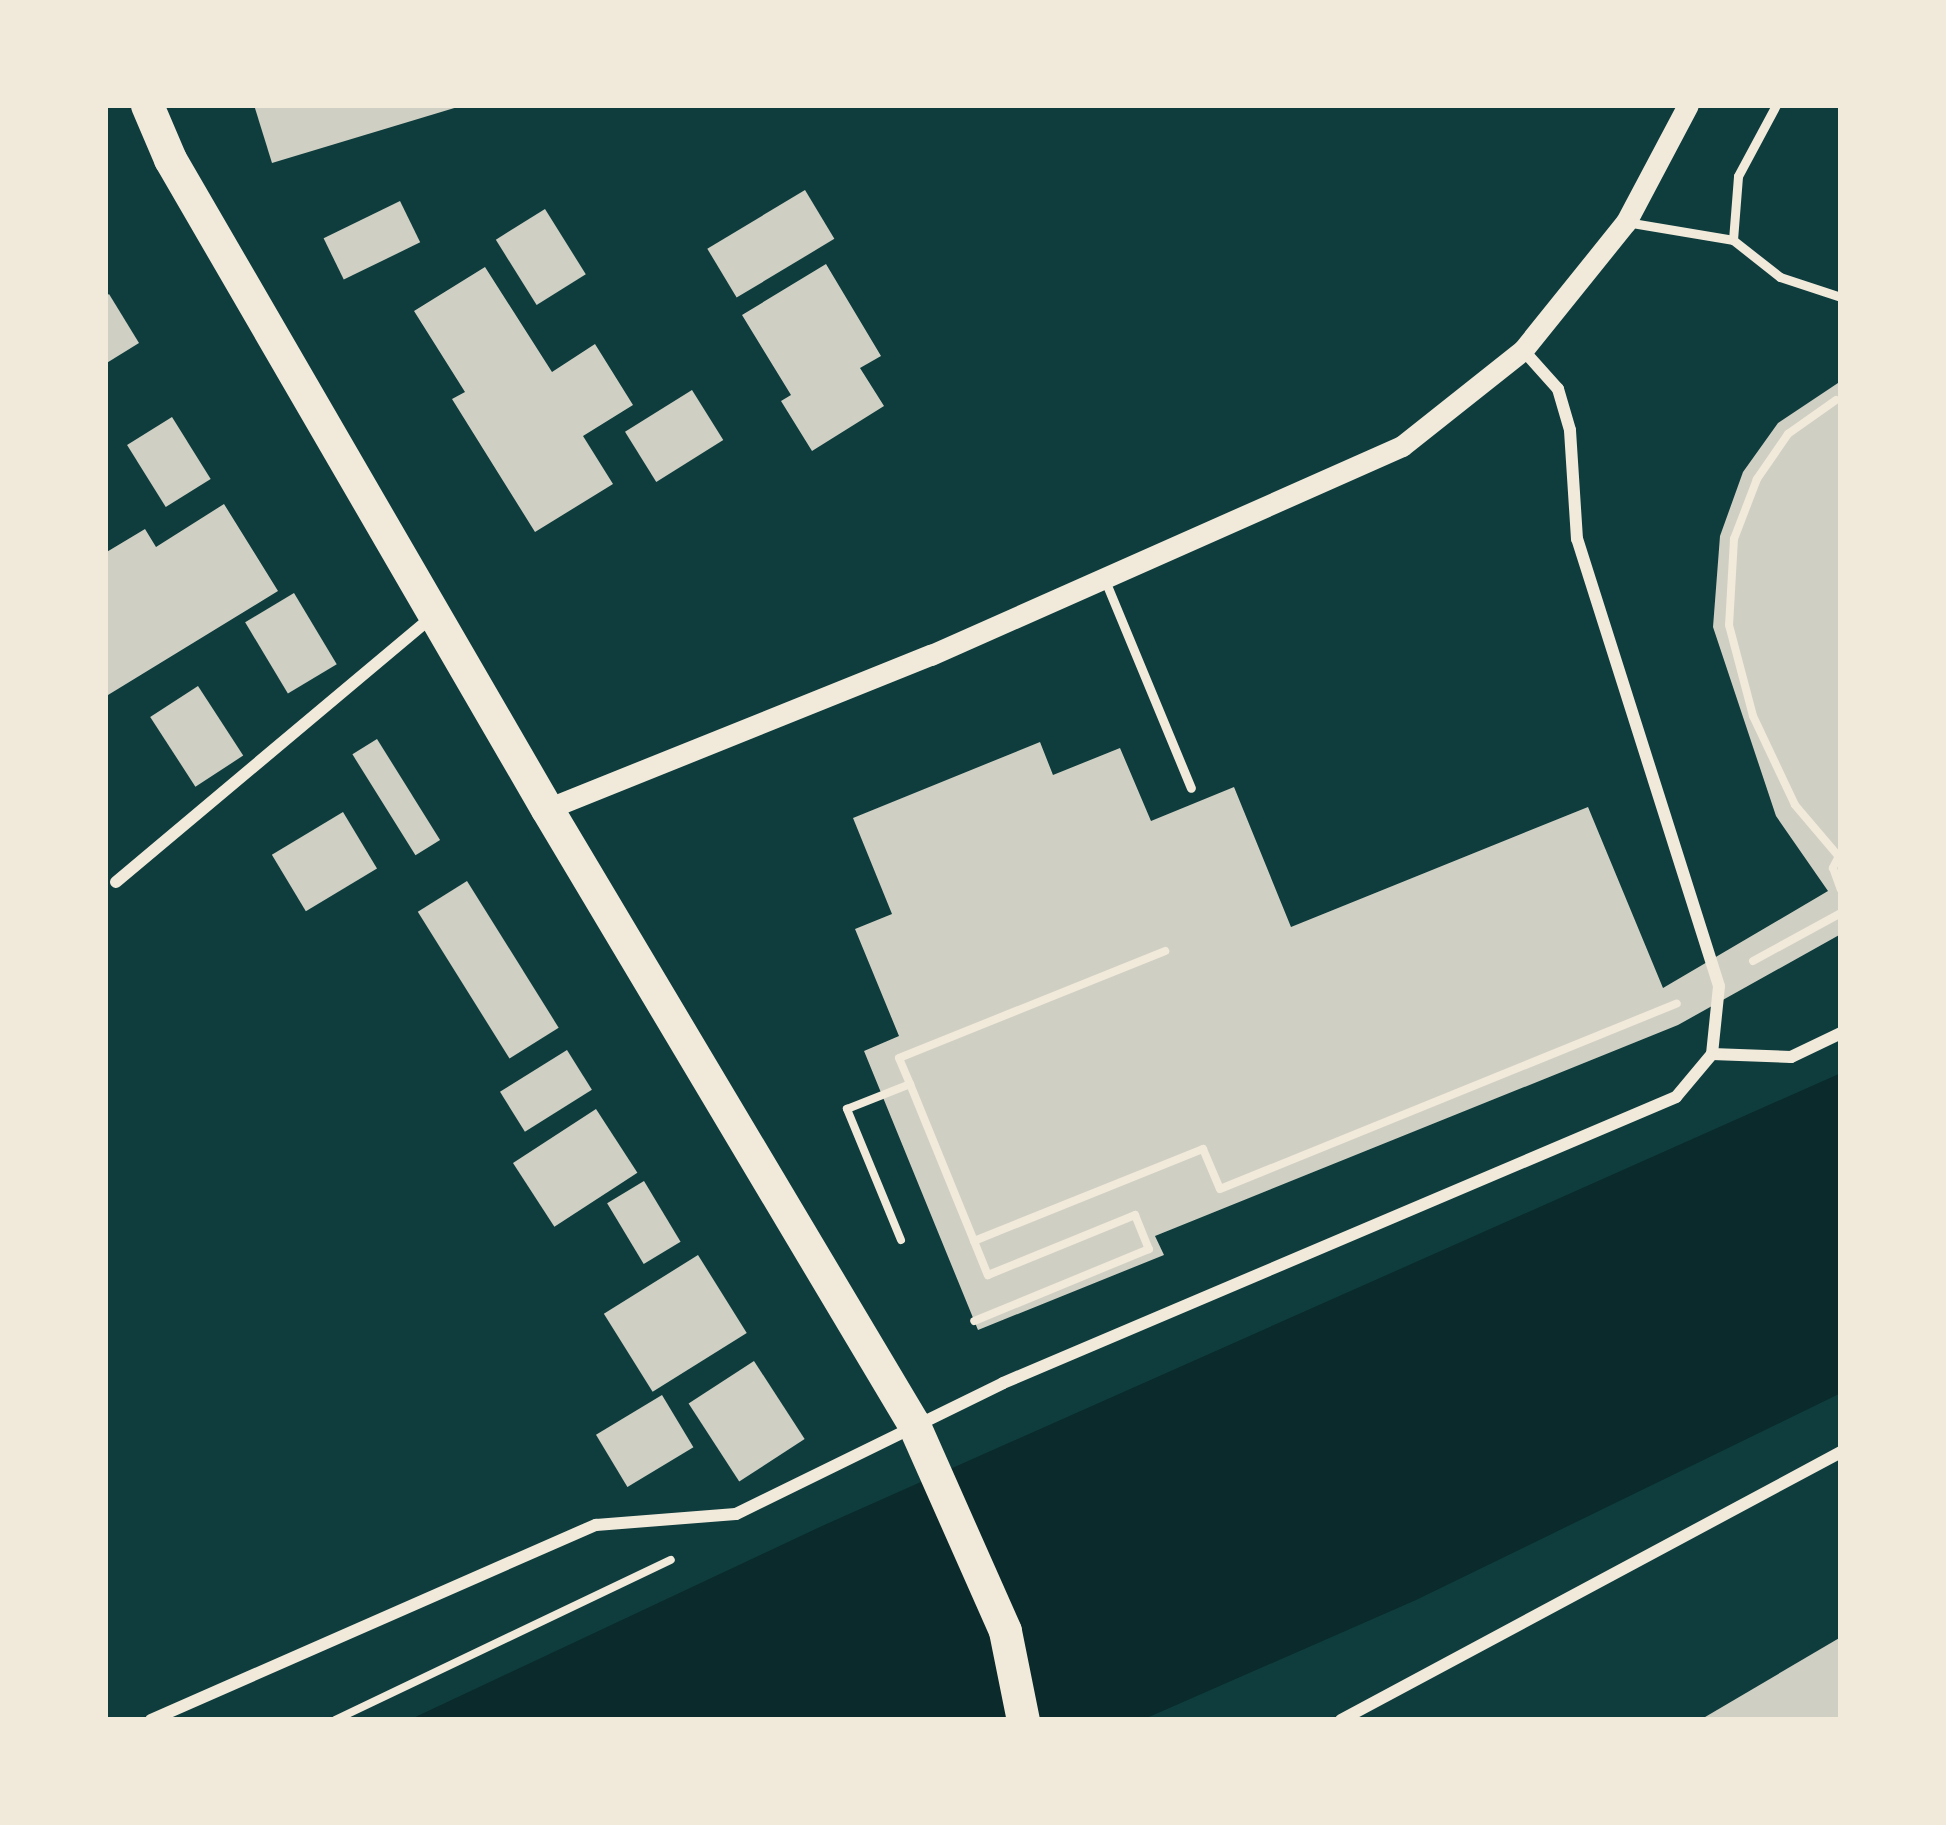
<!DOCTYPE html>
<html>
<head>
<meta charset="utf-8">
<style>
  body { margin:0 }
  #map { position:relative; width:1946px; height:1825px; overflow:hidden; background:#0f3d3e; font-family:"PT Sans Narrow",sans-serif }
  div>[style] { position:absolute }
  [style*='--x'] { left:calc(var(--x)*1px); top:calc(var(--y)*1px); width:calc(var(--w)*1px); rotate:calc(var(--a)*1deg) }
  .water>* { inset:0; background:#0a2a2b }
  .building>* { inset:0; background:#cfcfc3; transform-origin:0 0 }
  .path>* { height:8px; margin:-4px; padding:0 4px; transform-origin:4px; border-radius:4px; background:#f1e9da }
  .service>* { height:9px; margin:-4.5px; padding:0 4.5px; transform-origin:4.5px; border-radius:4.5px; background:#f1e9da }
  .minor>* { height:12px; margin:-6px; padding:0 6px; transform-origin:6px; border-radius:6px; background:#f1e9da }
  .tertiary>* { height:21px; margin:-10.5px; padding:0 10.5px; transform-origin:10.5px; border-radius:10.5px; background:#f1e9da }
  .trunk>* { height:33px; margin:-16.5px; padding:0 16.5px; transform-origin:16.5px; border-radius:16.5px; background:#f1e9da }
  span { translate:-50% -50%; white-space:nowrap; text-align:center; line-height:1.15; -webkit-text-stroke:9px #f1e9da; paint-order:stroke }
  .frame { position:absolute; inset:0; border:108px solid #f1e9da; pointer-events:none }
</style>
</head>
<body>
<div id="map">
  <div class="water">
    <i style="clip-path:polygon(1841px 1073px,1841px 1393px,1416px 1600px,1142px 1720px,409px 1720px,822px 1526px)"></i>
  </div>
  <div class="building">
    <i style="clip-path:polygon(254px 105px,461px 105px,461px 106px,272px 163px)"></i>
    <i style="left:805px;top:190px;width:57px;height:114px;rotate:59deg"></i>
    <i style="left:400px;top:201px;width:46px;height:85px;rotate:64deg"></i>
    <i style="left:545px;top:209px;width:77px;height:58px;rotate:58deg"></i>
    <i style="clip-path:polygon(826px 264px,881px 356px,860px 368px,884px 406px,812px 451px,781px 401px,791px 395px,742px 315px)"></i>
    <i style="clip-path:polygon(485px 267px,552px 372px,595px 344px,633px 405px,583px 436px,613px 484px,535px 532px,452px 399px,465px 392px,414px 311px)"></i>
    <i style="clip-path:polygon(109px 294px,139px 343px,105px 364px,105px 297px)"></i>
    <i style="clip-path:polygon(1841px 381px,1841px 934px,1678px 1025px,1155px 1236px,1164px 1255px,978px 1330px,864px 1051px,899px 1036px,855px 929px,892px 914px,853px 818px,1040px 742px,1053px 775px,1120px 748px,1151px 821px,1234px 787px,1291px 927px,1588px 807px,1663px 988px,1828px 891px,1776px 816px,1713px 627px,1720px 536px,1743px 472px,1778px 423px)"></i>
    <i style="left:692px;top:390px;width:59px;height:79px;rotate:58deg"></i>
    <i style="left:172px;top:417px;width:73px;height:53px;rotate:58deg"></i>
    <i style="clip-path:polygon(224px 504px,278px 591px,108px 695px,105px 553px,145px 529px,156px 547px)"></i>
    <i style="left:294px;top:593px;width:83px;height:57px;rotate:59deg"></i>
    <i style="left:198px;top:686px;width:83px;height:57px;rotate:57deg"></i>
    <i style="left:377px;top:739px;width:119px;height:29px;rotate:58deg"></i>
    <i style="left:343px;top:812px;width:66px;height:83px;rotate:59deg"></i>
    <i style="left:467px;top:881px;width:173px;height:58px;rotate:58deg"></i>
    <i style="left:567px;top:1050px;width:47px;height:79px;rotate:58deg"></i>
    <i style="left:596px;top:1109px;width:76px;height:99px;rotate:57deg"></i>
    <i style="left:644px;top:1181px;width:71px;height:43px;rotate:59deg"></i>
    <i style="left:698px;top:1255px;width:92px;height:111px;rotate:58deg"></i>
    <i style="left:754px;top:1361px;width:93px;height:78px;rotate:57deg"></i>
    <i style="left:662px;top:1395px;width:61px;height:77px;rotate:59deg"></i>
    <i style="clip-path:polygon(1841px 1637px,1841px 1720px,1700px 1720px)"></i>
  </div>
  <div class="path">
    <i style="--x:1836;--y:400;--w:59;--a:144.7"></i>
    <i style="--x:1788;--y:434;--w:55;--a:124.6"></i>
    <i style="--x:1757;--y:479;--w:64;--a:111"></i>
    <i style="--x:1734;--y:539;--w:86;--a:93.3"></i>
    <i style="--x:1729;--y:625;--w:94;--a:75.2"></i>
    <i style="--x:1753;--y:716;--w:98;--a:64.7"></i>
    <i style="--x:1795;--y:805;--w:71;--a:49.6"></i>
    <i style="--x:1841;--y:852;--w:18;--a:117"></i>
    <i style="--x:1833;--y:868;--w:23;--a:70"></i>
    <i style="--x:1753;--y:961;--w:100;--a:-28.6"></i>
    <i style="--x:910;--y:1084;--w:170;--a:67.8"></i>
    <i style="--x:974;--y:1241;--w:247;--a:-21.9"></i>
    <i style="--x:1203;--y:1149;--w:43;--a:67"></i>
    <i style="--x:1220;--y:1189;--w:493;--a:-22.1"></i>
    <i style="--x:901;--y:1240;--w:142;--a:-112.4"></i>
    <i style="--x:847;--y:1109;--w:68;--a:-21.6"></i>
    <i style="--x:910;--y:1084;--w:28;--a:-113"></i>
    <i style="--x:899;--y:1058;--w:287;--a:-21.9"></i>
    <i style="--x:974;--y:1241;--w:37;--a:68"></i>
    <i style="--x:988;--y:1275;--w:159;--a:-22.2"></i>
    <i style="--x:1135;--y:1215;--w:37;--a:68"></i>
    <i style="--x:1149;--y:1249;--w:189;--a:157.6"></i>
    <i style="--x:335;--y:1720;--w:372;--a:-25.5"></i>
  </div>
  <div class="service">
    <i style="--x:1626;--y:222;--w:109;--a:9.5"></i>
    <i style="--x:1733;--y:240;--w:60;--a:38.2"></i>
    <i style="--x:1780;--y:277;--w:64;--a:18.2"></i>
    <i style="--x:1733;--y:240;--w:64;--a:-85.5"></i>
    <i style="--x:1738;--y:176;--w:81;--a:-61.8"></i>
    <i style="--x:1104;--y:578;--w:227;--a:67.5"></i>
  </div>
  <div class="minor">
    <i style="--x:116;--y:882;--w:415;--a:-40"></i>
    <i style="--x:1712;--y:1054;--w:79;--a:2.2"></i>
    <i style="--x:1791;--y:1057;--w:55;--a:-25.6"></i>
    <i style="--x:151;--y:1720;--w:486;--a:-23.7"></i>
    <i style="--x:596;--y:1525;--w:140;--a:-4.5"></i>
    <i style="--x:736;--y:1514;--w:297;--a:-26.1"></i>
    <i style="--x:1003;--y:1383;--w:731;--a:-23.02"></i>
    <i style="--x:1676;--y:1097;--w:56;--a:-50.1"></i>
    <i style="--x:1712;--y:1054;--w:68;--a:-84.1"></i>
    <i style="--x:1719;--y:986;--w:469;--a:-107.6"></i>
    <i style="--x:1577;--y:539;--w:109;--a:-93.7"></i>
    <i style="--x:1570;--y:430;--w:43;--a:-106.3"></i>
    <i style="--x:1558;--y:389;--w:52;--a:-131.9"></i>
    <i style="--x:1341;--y:1720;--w:567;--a:-28.19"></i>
  </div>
  <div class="tertiary">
    <i style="--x:547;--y:809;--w:414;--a:-21.9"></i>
    <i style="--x:931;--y:655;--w:515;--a:-23.93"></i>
    <i style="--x:1402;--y:446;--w:154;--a:-38.4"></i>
    <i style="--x:1523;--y:350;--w:164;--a:-51.2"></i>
    <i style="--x:1626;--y:222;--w:132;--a:-62.1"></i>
  </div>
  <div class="trunk">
    <i style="--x:147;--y:105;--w:59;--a:66.9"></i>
    <i style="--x:170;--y:159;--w:751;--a:59.89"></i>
    <i style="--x:547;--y:809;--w:715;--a:59.2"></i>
    <i style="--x:913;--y:1423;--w:227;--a:66.1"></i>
    <i style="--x:1005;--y:1631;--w:91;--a:78.6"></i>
  </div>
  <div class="frame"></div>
</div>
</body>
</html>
